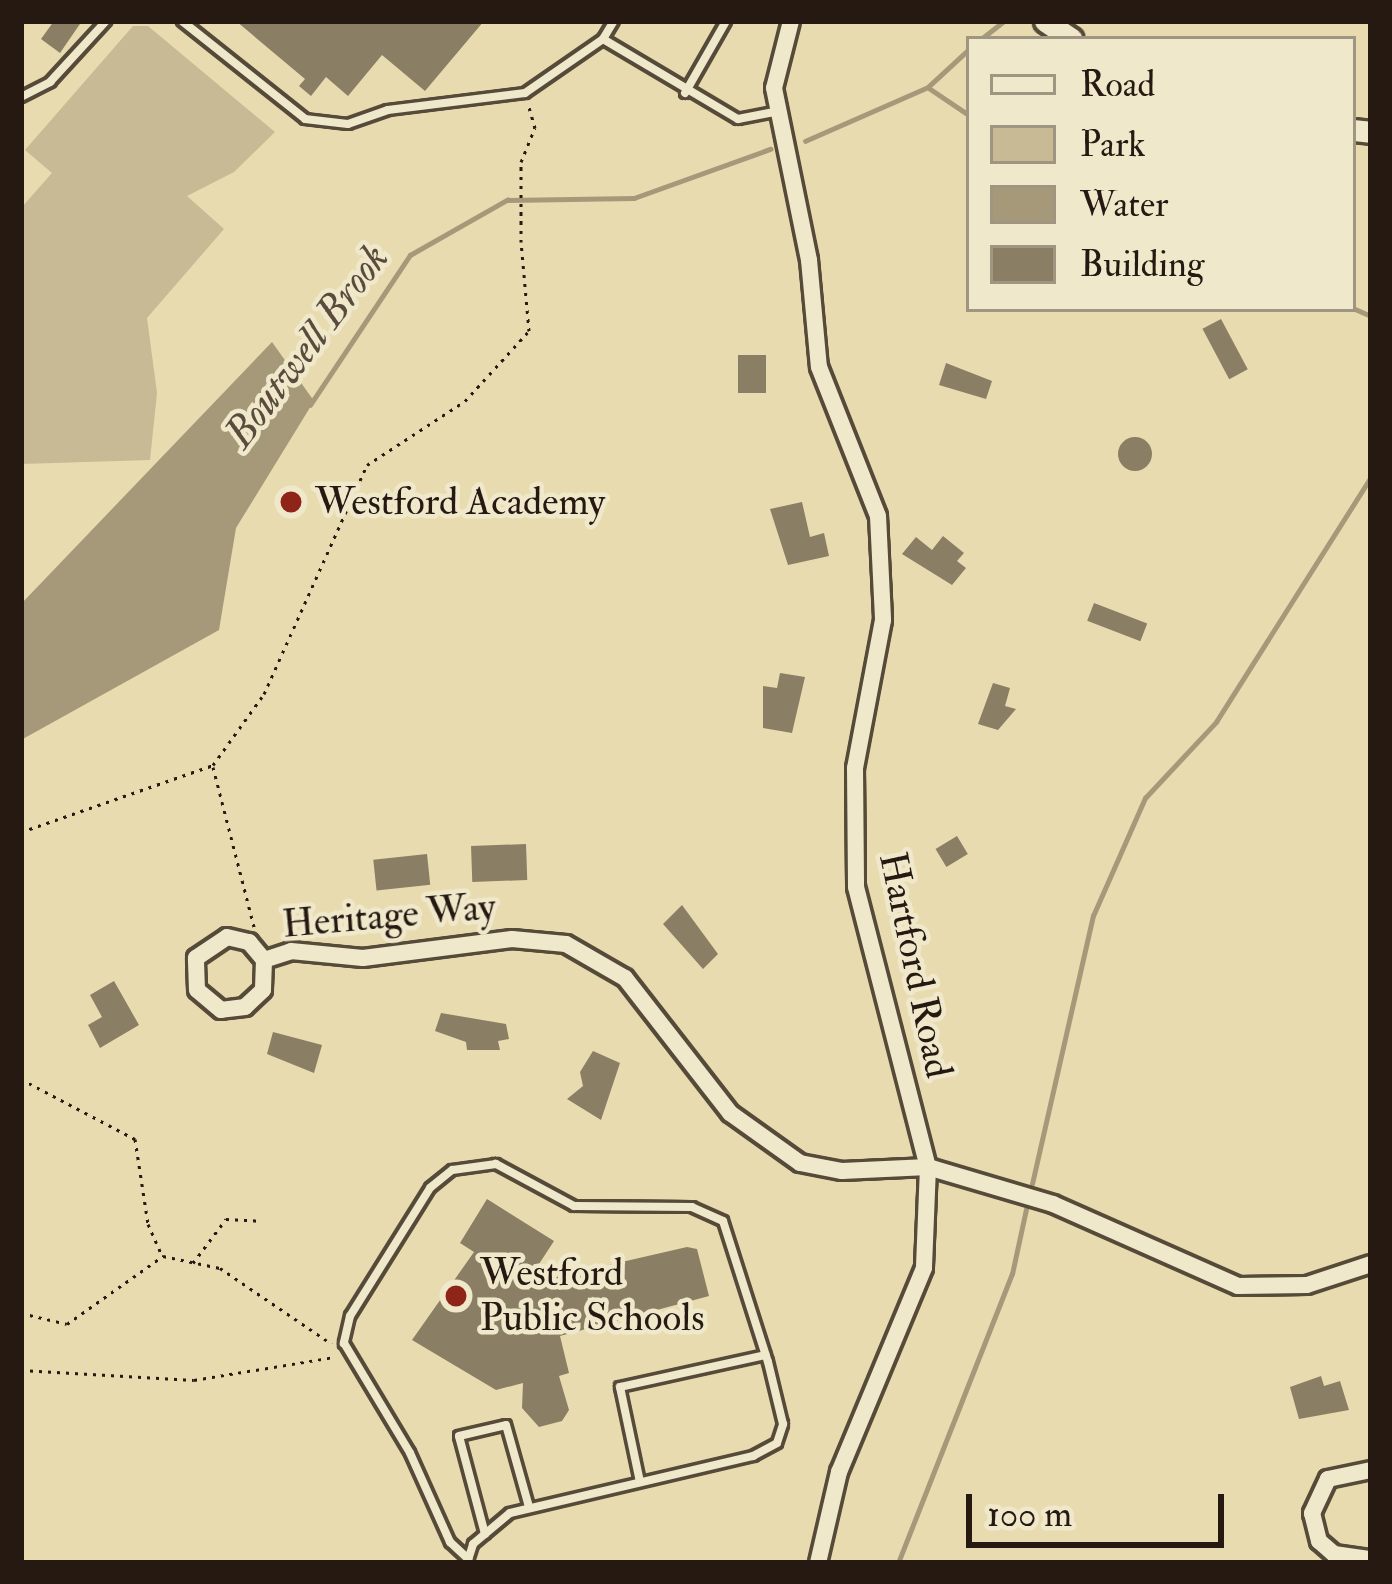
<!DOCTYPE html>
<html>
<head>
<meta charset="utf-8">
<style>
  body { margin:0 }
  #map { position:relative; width:1392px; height:1584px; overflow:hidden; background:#e8dbaf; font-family:"IM FELL Double Pica",serif }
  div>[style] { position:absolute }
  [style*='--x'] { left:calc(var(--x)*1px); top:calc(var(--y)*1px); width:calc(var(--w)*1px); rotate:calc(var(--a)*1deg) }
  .green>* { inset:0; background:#c7ba94 }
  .water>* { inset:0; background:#a6997a }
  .stream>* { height:4.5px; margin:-2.25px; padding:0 2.25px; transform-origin:2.25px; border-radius:2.25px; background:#a6997a }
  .building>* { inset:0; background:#8a7e64; transform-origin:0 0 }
  .round { border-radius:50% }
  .path>* { height:3px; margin-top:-1.5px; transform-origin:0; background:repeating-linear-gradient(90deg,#251912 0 3px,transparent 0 9px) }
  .roads { filter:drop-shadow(3px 0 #564a39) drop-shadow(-3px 0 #564a39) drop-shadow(0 3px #564a39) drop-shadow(0 -3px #564a39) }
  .service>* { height:8px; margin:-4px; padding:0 4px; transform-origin:4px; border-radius:4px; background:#f0e8cb }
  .minor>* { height:16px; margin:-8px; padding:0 8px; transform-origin:8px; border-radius:8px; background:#f0e8cb }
  .tertiary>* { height:21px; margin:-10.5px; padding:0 10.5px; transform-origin:10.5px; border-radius:10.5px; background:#f0e8cb }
  .dots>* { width:33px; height:33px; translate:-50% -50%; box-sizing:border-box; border:6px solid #f0e8cb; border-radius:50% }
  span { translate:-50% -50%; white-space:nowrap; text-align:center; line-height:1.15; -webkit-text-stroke:9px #f0e8cb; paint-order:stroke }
  .poi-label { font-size:39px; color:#251912 }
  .left { translate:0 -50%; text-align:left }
  .street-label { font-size:39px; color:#251912 }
  .water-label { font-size:42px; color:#594c3c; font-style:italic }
  .frame { position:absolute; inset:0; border:24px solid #251912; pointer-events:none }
  .legend { position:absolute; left:966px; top:36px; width:390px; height:276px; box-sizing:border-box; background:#f0e8cb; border:3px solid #9f9581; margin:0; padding:15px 21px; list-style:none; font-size:36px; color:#251912 }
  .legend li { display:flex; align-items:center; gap:24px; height:60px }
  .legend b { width:60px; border:3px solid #9f9581 }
  .scale { position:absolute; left:966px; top:1494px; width:258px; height:54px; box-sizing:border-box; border:6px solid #251912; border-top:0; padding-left:15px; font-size:36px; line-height:42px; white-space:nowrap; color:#251912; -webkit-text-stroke:9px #f0e8cb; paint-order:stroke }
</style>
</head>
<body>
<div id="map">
  <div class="green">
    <i style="clip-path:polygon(133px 26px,148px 26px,275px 132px,234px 172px,187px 196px,224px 229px,147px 318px,157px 393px,150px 460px,21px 464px,21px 208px,52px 173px,25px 150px)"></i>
  </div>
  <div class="water">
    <i style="clip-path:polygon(272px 342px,314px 401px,236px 528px,219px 630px,21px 740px,21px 604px)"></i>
  </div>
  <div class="stream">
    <i style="--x:981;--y:39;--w:29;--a:-38"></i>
    <i style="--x:929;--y:88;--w:48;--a:34"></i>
    <i style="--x:805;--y:141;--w:134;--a:-23.7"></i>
    <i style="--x:928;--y:87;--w:56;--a:-42.8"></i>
    <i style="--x:1353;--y:308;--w:20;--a:24"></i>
    <i style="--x:310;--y:405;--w:180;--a:-56.3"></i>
    <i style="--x:410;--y:255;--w:112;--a:-29.6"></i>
    <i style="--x:507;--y:200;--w:127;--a:-0.9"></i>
    <i style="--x:634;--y:198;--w:145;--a:-19.8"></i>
    <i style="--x:1032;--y:1184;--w:275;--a:-77.2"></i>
    <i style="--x:1093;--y:916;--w:129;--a:-66.2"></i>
    <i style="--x:1145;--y:798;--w:104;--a:-46.9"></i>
    <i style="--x:1216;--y:722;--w:290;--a:-57.7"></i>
    <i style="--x:898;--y:1563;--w:311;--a:-68.5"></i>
    <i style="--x:1012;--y:1274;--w:66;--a:-77.8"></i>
  </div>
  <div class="building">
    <i style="clip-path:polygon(54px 21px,82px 21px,60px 53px,41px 39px)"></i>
    <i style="clip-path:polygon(236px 21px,484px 21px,425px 91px,382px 55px,348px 96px,326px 77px,311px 96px,299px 86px,305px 79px)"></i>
    <i style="left:1221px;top:319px;width:57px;height:21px;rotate:62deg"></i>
    <i style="left:738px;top:355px;width:28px;height:38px"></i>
    <i style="clip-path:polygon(946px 363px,992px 381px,986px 399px,939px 385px)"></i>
    <i class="round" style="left:1118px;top:437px;width:34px;height:34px"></i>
    <i style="clip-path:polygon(802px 502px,810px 537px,824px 533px,829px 556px,788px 565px,770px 509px)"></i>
    <i style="clip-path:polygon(943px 536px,964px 553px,957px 561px,966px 568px,952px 585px,902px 554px,916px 537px,932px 550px)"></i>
    <i style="left:1094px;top:603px;width:57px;height:19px;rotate:21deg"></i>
    <i style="clip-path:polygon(780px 673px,805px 677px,792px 733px,763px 728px,763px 686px,777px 688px)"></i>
    <i style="clip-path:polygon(993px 683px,1010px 688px,1005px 706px,1016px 709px,998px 730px,978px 724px)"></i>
    <i style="left:957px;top:836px;width:21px;height:25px;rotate:59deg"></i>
    <i style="left:526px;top:844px;width:36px;height:55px;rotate:88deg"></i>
    <i style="left:427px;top:854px;width:31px;height:54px;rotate:84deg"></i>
    <i style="clip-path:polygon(682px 905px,718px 954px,703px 969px,663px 924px)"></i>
    <i style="clip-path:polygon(114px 981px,139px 1025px,100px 1048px,88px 1025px,102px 1017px,90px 995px)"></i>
    <i style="clip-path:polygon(441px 1013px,506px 1024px,509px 1039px,498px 1041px,500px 1050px,467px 1050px,466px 1042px,435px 1031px)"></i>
    <i style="clip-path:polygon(273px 1032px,322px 1045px,314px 1073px,267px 1054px)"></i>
    <i style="clip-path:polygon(593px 1051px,620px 1063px,601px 1120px,567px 1099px,583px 1086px,580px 1072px)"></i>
    <i style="clip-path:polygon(487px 1199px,554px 1241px,526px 1284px,687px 1247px,697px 1249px,709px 1296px,560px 1336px,569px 1373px,559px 1376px,569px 1410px,562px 1421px,539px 1427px,522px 1408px,523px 1383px,496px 1390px,412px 1340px,474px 1252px,460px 1243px)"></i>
    <i style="clip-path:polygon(1321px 1376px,1324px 1386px,1340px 1381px,1349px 1410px,1299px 1419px,1290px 1387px)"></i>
  </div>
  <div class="path">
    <i style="--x:213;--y:767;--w:165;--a:75.6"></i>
    <i style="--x:21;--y:832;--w:203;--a:-19.2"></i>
    <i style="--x:213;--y:765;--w:87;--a:-54.3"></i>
    <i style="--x:264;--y:694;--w:251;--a:-65.8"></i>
    <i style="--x:367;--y:465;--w:117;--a:-33.1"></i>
    <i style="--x:465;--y:401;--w:95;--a:-47.6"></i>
    <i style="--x:529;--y:331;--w:89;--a:-95.1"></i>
    <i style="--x:521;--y:242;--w:80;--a:-90"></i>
    <i style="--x:521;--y:162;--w:37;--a:-68"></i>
    <i style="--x:535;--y:128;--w:22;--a:-106"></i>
    <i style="--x:21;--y:1079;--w:129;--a:27.8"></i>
    <i style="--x:135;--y:1139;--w:86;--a:81.3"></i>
    <i style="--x:148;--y:1224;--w:34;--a:66"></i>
    <i style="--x:193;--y:1263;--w:55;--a:-53.1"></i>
    <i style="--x:226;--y:1219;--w:36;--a:3"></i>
    <i style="--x:21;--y:1313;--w:47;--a:13.4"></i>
    <i style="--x:67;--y:1324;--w:118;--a:-35.3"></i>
    <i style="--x:163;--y:1256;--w:58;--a:11.9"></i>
    <i style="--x:220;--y:1268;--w:135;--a:34.2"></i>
    <i style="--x:21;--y:1370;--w:173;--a:3.3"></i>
    <i style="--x:194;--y:1380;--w:143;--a:-9.3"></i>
  </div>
  <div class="roads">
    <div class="service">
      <i style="--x:182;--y:21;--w:157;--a:38.5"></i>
      <i style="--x:305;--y:119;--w:43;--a:6.6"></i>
      <i style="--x:348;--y:124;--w:42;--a:-19.3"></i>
      <i style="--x:388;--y:110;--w:138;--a:-7.1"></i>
      <i style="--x:525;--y:93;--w:95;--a:-34.7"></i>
      <i style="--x:603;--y:39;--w:157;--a:30.7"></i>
      <i style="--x:738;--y:119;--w:42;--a:-11"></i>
      <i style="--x:603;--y:39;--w:21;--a:-59"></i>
      <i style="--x:685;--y:93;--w:83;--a:-60.3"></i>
      <i style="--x:21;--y:97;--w:33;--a:-27"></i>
      <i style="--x:50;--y:82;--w:83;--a:-47.4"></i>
      <i style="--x:640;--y:1482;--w:97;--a:-101.9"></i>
      <i style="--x:620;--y:1387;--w:149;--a:-12.4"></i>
      <i style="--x:485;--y:1534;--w:101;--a:-104.9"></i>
      <i style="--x:459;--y:1436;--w:48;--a:-13.2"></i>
      <i style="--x:506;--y:1425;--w:85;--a:74.3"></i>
      <i style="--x:467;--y:1563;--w:20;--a:-72"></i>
      <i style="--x:473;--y:1544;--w:48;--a:-40"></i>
      <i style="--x:510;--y:1513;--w:250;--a:-13.2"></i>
      <i style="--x:753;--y:1456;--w:27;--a:-28"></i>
      <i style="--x:777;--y:1443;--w:20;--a:-72"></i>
      <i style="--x:783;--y:1424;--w:64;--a:-103.6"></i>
      <i style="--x:768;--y:1362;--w:148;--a:-107.7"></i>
      <i style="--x:723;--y:1221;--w:34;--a:-156"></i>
      <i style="--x:692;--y:1207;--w:118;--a:-179.5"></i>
      <i style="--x:574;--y:1206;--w:89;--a:-151.7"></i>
      <i style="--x:496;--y:1164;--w:44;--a:172.2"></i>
      <i style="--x:452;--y:1170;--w:28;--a:141"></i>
      <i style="--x:430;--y:1188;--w:151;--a:122"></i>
      <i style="--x:350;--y:1316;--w:28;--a:103"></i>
      <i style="--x:344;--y:1343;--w:128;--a:59"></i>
      <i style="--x:410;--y:1453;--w:98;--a:65.8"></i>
      <i style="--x:450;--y:1542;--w:25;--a:43"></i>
    </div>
    <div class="minor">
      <i style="--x:791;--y:21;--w:69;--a:104.2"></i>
      <i style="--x:774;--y:88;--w:176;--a:78.5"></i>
      <i style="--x:809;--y:260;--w:107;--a:84.7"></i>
      <i style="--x:819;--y:367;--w:160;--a:68.4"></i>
      <i style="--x:878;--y:516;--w:104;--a:87.2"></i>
      <i style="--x:883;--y:620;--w:151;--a:100.7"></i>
      <i style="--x:855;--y:768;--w:119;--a:89.5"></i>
      <i style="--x:856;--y:887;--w:289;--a:75.6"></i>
      <i style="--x:928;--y:1167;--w:101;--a:92.3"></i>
      <i style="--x:924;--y:1268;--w:221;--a:112.6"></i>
      <i style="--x:839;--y:1472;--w:93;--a:103"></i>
      <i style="--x:264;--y:960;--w:30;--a:92"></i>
      <i style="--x:263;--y:990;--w:25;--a:137"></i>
      <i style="--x:245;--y:1007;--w:24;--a:173"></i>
      <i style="--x:221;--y:1010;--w:31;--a:-140"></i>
      <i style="--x:197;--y:990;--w:32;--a:-92"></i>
      <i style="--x:196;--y:958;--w:37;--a:-34"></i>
      <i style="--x:227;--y:937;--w:23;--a:13"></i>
      <i style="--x:249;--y:942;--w:23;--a:50"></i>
      <i style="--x:264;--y:960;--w:28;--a:-18"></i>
      <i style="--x:291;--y:951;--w:72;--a:5.6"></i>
      <i style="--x:363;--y:958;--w:150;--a:-7.3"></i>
      <i style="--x:512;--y:939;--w:54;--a:5.3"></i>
      <i style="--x:566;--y:944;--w:68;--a:30"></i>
      <i style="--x:625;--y:978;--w:171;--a:52.1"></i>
      <i style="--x:730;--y:1113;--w:86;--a:35.5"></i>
      <i style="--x:800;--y:1163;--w:43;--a:10.8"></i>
      <i style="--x:842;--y:1171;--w:86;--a:-2.7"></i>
      <i style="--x:928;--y:1167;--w:130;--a:16.5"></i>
      <i style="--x:1053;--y:1204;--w:202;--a:23.9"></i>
      <i style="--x:1238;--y:1286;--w:69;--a:-0.8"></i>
      <i style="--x:1307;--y:1285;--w:67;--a:-18.2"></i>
      <i style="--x:1371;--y:1470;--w:44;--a:168.2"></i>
      <i style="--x:1328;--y:1479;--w:38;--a:115"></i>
      <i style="--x:1312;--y:1513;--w:29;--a:76"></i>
      <i style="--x:1319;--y:1541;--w:20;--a:41"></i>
      <i style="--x:1334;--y:1554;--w:37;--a:8"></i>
    </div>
    <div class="tertiary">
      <i style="--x:1045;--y:21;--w:32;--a:34"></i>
      <i style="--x:1353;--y:130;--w:18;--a:6"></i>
    </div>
  </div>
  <div class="dots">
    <i style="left:291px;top:502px;background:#8f2418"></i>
    <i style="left:456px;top:1296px;background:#8f2418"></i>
  </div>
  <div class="poi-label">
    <span class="left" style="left:315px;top:502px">Westford Academy</span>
    <span class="left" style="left:480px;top:1296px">Westford<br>Public Schools</span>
  </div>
  <div class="street-label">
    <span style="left:389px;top:916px;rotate:-5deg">Heritage Way</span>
    <span style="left:915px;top:965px;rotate:78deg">Hartford Road</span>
  </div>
  <div class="water-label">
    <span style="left:307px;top:346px;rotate:-53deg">Boutwell Brook</span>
  </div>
  <div class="frame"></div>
  <ul class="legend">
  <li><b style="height:15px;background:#f0e8cb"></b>Road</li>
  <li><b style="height:33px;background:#c7ba94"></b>Park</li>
  <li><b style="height:33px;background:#a6997a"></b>Water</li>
  <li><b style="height:33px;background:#8a7e64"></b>Building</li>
  </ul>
  <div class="scale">100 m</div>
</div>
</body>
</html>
